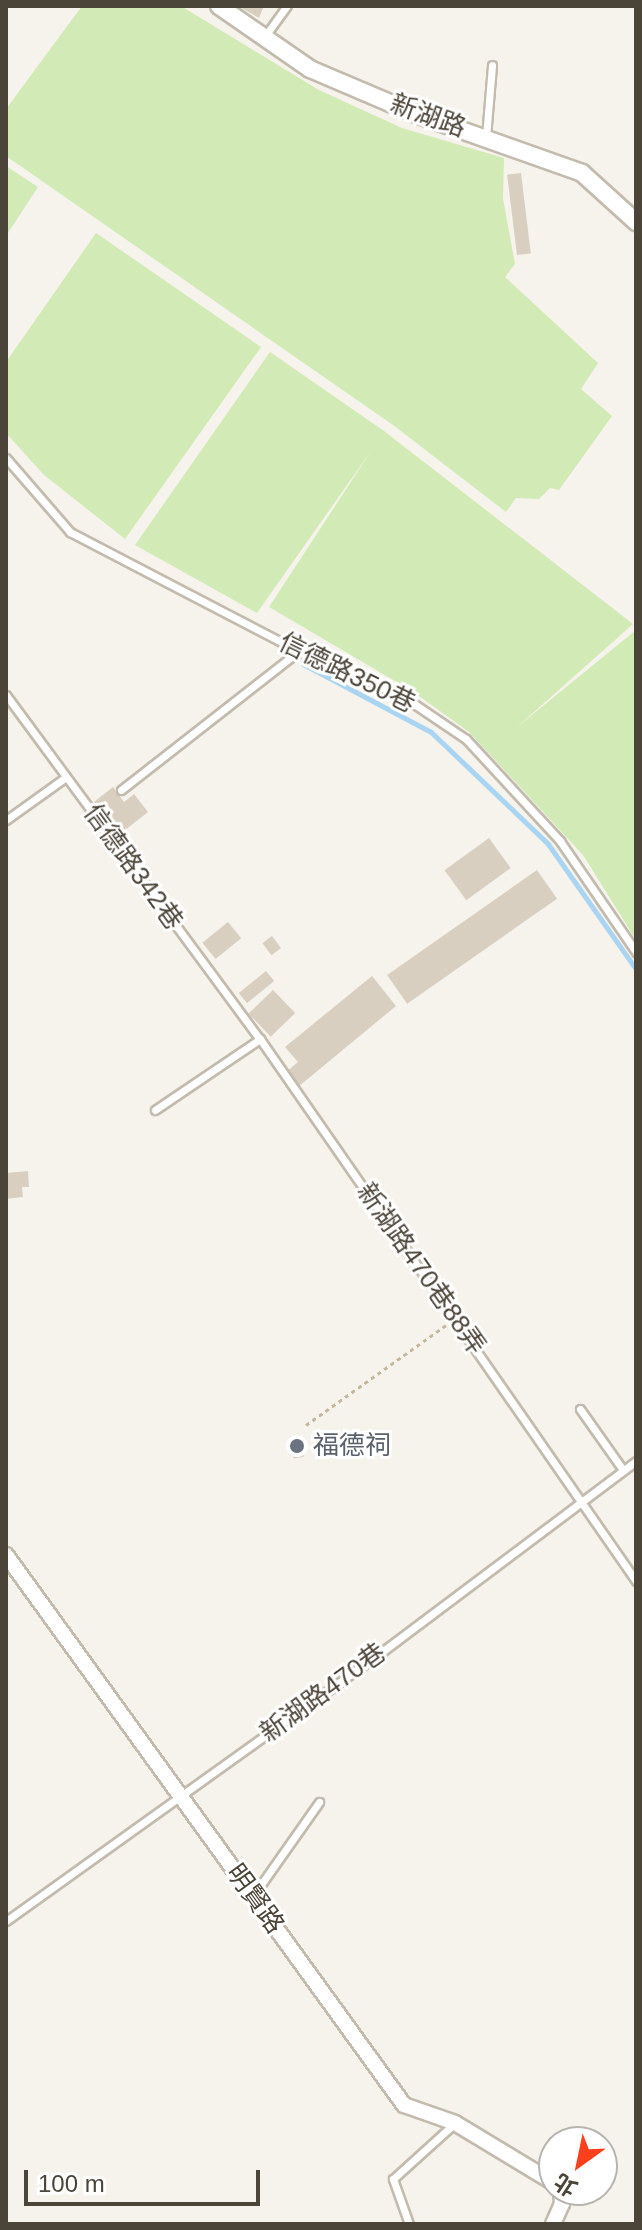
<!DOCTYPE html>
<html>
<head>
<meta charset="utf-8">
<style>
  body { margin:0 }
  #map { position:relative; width:642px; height:2230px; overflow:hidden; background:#f6f3ec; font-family:Arial,"Noto Sans TC",sans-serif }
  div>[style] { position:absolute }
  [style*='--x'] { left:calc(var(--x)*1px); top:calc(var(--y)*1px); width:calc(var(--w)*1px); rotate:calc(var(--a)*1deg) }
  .green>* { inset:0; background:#d2eab5 }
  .stream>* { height:5px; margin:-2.5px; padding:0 2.5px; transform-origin:2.5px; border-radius:2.5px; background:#a9d4f2 }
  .building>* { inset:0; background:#d8cfc1; transform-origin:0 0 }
  .path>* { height:3px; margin-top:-1.5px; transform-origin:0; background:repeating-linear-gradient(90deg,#c4b79f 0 4px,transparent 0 8px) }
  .roads { filter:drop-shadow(2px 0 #c2bbae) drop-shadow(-2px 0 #c2bbae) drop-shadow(0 2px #c2bbae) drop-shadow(0 -2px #c2bbae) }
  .service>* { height:7px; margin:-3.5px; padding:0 3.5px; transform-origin:3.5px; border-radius:3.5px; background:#fff }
  .minor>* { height:14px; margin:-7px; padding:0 7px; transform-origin:7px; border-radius:7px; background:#fff }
  .tertiary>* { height:16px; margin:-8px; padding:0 8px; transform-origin:8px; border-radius:8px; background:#fff }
  .dots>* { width:22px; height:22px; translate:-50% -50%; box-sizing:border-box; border:4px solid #fff; border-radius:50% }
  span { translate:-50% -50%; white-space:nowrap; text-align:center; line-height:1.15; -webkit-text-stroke:6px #fff; paint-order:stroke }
  .street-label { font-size:26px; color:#4b4439 }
  .worship-label { font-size:26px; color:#5b616d }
  .left { translate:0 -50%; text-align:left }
  .frame { position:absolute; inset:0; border:8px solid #4b4439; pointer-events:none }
  .north { position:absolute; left:538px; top:2126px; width:80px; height:80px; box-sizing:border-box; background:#fff; border:2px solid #b7b4b0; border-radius:50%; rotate:213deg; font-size:22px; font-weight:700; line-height:32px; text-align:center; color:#4b4439 }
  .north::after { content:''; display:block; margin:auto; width:28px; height:36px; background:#fc3f1d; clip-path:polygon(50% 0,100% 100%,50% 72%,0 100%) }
  .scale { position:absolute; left:24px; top:2170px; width:236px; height:36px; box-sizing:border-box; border:4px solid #4b4439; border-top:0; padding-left:10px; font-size:24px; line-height:28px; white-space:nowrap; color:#4b4439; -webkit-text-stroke:6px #fff; paint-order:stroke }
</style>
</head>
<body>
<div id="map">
  <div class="green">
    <i style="clip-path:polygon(82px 6px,181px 6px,319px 90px,402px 128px,504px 158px,503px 199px,515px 264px,505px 277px,598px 363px,581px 389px,612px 416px,559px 490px,550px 488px,539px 499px,516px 498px,506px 512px,393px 425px,6px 156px,6px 109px)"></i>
    <i style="clip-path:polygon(6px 166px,38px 187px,6px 236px)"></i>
    <i style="clip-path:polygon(96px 233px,261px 347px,125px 539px,44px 475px,6px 433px,6px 362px)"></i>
    <i style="clip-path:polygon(270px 352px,384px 431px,633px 624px,516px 728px,636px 630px,636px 940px,583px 855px,469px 732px,412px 691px,269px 607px,371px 451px,257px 613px,135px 545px)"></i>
  </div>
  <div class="stream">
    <i style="--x:303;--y:664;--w:145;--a:28"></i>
    <i style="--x:431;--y:732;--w:162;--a:43.7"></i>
    <i style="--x:548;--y:844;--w:153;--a:54.9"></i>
  </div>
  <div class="building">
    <i style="clip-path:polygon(238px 6px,264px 6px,259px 18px)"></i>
    <i style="left:521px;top:173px;width:81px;height:14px;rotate:83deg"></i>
    <i style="clip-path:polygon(113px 787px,124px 802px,134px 794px,148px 812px,120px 834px,94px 802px)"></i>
    <i style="left:489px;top:838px;width:37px;height:55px;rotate:54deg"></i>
    <i style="left:537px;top:870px;width:35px;height:183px;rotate:55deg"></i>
    <i style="left:228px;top:922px;width:21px;height:33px;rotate:51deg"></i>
    <i style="left:272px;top:936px;width:15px;height:12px;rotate:53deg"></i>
    <i style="left:266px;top:971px;width:13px;height:35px;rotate:51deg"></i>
    <i style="clip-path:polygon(372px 976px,396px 1006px,298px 1087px,286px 1072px,298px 1062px,285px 1047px)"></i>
    <i style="left:273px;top:990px;width:32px;height:34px;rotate:46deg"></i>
    <i style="clip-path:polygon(28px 1171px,29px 1187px,22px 1187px,23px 1197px,6px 1199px,6px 1173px)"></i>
    <i style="left:300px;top:1435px;width:22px;height:10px;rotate:80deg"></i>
  </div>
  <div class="path">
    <i style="--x:306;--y:1425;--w:172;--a:-35.5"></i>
  </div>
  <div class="roads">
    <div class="service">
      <i style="--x:265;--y:36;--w:37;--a:-54"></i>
      <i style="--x:486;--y:137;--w:72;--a:-85.2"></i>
      <i style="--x:6;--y:458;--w:98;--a:49.1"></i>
      <i style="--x:70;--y:532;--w:258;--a:27.5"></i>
      <i style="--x:299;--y:651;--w:115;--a:23.7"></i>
      <i style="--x:404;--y:697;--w:75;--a:34.1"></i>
      <i style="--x:466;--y:739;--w:139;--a:47.3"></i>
      <i style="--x:560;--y:841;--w:135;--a:55.6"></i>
      <i style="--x:6;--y:695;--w:428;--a:53.6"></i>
      <i style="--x:260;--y:1039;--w:660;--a:55.25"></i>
      <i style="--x:121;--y:790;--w:226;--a:-38"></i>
      <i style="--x:6;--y:820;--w:74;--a:-35.6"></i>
      <i style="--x:155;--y:1110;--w:127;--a:-34.1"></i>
      <i style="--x:580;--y:1409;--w:75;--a:54.8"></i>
      <i style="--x:253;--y:1896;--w:115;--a:-54.9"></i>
      <i style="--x:6;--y:1921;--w:464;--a:-35.6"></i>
      <i style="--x:383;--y:1651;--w:316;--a:-36.9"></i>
      <i style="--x:409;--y:2224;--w:48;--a:-109.6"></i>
      <i style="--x:393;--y:2179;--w:84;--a:-42.1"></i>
    </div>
    <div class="minor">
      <i style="--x:6;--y:1555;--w:679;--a:54.11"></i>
      <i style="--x:404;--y:2105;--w:54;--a:19.4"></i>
      <i style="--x:455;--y:2123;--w:116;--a:31.2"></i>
      <i style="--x:553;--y:2224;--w:22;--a:-66"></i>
      <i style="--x:562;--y:2204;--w:14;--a:-94"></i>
    </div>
    <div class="tertiary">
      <i style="--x:219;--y:6;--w:111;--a:34.7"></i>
      <i style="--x:310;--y:69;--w:112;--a:23.1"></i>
      <i style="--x:413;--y:113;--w:179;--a:19.5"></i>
      <i style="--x:582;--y:173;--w:73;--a:42.2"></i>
    </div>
  </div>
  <div class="dots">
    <i style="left:297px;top:1446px;background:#6b7280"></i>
  </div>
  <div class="street-label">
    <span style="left:428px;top:116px;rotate:20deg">新湖路</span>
    <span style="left:347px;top:673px;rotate:26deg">信德路350巷</span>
    <span style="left:133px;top:867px;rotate:54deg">信德路342巷</span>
    <span style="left:421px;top:1269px;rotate:55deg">新湖路470巷88弄</span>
    <span style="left:323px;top:1693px;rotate:-36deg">新湖路470巷</span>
    <span style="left:255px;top:1899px;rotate:54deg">明賢路</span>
  </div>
  <div class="worship-label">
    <span class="left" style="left:313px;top:1446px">福德祠</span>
  </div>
  <div class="frame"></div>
  <div class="north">北</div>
  <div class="scale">100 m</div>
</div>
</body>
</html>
